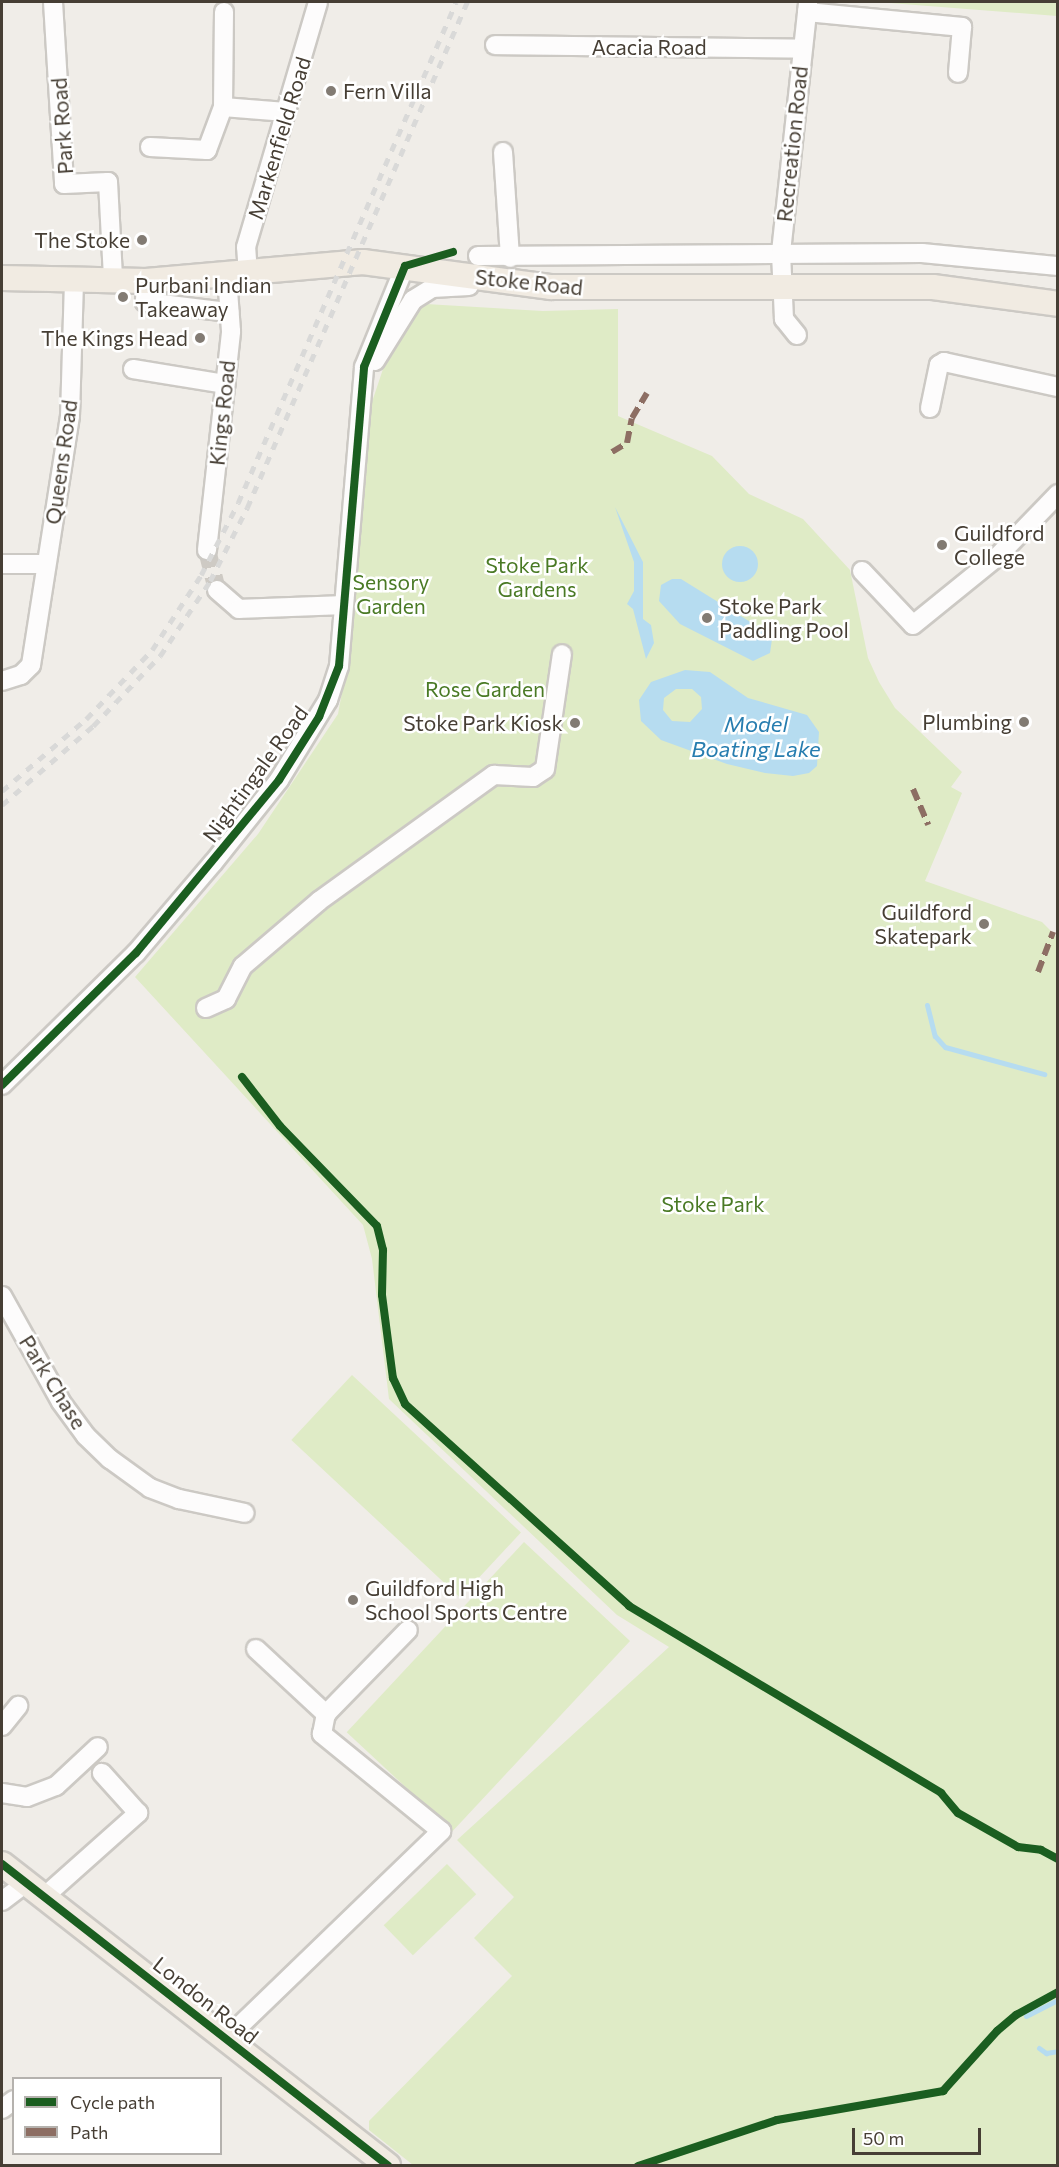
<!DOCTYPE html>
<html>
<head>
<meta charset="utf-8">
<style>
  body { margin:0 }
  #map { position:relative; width:1059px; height:2167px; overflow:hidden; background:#f0ede8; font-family:Commissioner,sans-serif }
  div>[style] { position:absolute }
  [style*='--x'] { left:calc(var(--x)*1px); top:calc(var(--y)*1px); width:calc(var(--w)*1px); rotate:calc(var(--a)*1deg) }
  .green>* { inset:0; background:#dfebc6; transform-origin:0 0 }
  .water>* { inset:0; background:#b6dcf0 }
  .round { border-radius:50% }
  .stream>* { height:5px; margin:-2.5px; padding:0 2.5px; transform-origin:2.5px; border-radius:2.5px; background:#b6dcf0 }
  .minor-tunnel>* { height:18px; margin-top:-9px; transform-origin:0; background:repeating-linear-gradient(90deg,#cecac4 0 18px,transparent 0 27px) }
  .roads { filter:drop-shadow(2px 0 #ccc9c4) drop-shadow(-2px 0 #ccc9c4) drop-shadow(0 2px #ccc9c4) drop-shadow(0 -2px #ccc9c4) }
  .minor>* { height:18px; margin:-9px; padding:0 9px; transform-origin:9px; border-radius:9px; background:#fdfcfc }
  .major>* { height:24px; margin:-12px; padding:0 12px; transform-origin:12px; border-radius:12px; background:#f1ebe2 }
  .rail>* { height:4.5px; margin-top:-2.25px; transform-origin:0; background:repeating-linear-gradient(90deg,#d9d9d8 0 8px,transparent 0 16px) }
  .quiet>* { height:6px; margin-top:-3px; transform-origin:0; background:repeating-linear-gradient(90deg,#8d6e63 0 12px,transparent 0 18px) }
  .cycleway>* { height:8px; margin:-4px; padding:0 4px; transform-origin:4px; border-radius:4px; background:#1b5e20 }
  .dots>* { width:16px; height:16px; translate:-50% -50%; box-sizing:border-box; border:3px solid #fff; border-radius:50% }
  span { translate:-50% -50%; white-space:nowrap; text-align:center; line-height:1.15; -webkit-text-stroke:5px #fff; paint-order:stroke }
  .street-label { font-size:21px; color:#463e34 }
  .poi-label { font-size:21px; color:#463e34 }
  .left { translate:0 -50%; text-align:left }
  .right { translate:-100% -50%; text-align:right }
  .park-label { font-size:21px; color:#4a7a25 }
  .water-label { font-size:22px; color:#277daf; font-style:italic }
  .frame { position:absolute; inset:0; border:3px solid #463e34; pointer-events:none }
  .legend { position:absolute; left:12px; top:2077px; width:210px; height:78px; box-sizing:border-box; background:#fff; border:2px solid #b5b2ae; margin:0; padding:8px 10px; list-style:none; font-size:18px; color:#463e34 }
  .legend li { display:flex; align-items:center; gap:12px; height:30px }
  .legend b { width:30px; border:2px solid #b5b2ae }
  .scale { position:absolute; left:852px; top:2128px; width:129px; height:27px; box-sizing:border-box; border:3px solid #463e34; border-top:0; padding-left:8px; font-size:18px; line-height:21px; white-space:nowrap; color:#463e34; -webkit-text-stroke:4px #fff; paint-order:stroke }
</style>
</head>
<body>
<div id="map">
  <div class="green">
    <i style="clip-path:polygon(877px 2px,1057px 2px,1057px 16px)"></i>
    <i style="clip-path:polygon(426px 304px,543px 311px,618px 309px,618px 416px,712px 456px,749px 494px,803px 519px,850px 570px,868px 658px,879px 682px,895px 708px,962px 772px,951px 787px,962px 793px,925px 881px,1042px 922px,1057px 937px,1057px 2165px,413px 2165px,369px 2130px,369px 2121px,512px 1976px,474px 1938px,514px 1897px,457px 1840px,669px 1647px,617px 1615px,389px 1399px,372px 1259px,363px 1225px,135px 977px,258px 834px,338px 714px,352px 638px,370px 408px,385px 363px,413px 315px)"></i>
    <i style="left:352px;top:1375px;width:231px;height:89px;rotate:43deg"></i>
    <i style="left:524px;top:1542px;width:145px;height:260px;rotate:43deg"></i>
    <i style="left:447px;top:1864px;width:42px;height:88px;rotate:46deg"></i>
  </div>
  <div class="water">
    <i style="clip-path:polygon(615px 507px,643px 562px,643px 619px,651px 625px,654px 643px,646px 659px,633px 609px,627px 604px,634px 591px,634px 562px)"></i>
    <i class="round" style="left:722px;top:546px;width:36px;height:36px"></i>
    <i style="clip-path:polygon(672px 579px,681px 579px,765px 631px,772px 639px,770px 653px,753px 661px,680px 624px,659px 601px,661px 585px)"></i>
    <i style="clip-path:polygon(evenodd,685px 670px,710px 672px,748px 698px,807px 715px,819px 732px,817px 766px,809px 773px,793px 776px,765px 773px,727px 764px,661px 740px,641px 721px,639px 700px,651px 682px,685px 670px,676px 689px,692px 689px,701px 697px,702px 709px,690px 722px,672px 721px,663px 710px,664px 698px,676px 689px)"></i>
  </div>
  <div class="stream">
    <i style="--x:927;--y:1005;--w:32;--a:76"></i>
    <i style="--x:935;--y:1036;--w:15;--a:48"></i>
    <i style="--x:945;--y:1047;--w:103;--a:15.3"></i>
    <i style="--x:1026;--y:2016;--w:36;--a:-27"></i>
    <i style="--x:1039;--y:2048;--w:9;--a:36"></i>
    <i style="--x:1046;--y:2053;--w:12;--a:-9"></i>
  </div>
  <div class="minor-tunnel">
    <i style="--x:207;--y:550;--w:41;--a:76"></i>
  </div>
  <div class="roads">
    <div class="minor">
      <i style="--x:53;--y:2;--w:182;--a:86.5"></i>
      <i style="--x:64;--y:184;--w:44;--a:-2.6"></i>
      <i style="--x:108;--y:182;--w:97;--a:87"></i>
      <i style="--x:807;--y:12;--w:156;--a:5.5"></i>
      <i style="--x:962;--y:27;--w:46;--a:95"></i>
      <i style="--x:495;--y:45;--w:307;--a:0.7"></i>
      <i style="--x:223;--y:107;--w:63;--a:4.5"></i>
      <i style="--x:150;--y:147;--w:57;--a:3"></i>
      <i style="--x:207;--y:150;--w:46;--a:-69.6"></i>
      <i style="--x:223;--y:107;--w:95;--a:-89.4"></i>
      <i style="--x:503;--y:152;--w:106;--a:86.2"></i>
      <i style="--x:478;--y:256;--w:444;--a:-0.4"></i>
      <i style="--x:922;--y:253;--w:137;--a:5.5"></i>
      <i style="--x:248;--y:274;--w:27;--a:-94"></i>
      <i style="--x:246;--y:247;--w:255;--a:-73.6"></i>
      <i style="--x:146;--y:281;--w:21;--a:93"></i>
      <i style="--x:145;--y:302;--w:85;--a:6.8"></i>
      <i style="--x:797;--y:335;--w:21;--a:-129"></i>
      <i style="--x:784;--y:319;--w:67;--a:-92.6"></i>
      <i style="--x:781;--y:252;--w:251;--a:-83.8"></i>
      <i style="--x:375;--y:361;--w:72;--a:-58.1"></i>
      <i style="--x:413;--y:300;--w:22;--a:-32"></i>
      <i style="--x:432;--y:288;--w:37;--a:-3"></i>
      <i style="--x:133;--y:369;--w:94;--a:9.2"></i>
      <i style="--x:930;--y:408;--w:44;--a:-78.2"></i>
      <i style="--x:939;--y:365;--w:6;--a:-31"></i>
      <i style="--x:944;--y:362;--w:117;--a:12.4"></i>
      <i style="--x:207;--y:550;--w:220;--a:-83.7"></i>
      <i style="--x:231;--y:331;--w:55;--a:-94.2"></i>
      <i style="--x:2;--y:564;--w:43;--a:0"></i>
      <i style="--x:862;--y:571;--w:74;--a:46.6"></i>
      <i style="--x:913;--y:625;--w:108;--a:-39"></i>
      <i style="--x:997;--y:557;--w:88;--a:-45.9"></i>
      <i style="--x:217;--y:590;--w:29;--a:41"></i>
      <i style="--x:239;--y:609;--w:104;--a:-2.2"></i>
      <i style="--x:2;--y:681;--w:20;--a:-18"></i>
      <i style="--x:21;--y:675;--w:14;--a:-45"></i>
      <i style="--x:31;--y:665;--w:252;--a:-81.1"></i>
      <i style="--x:70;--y:416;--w:137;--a:-88.3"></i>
      <i style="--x:206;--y:1008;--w:22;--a:-24"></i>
      <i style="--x:226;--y:999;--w:37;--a:-63"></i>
      <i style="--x:243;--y:966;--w:100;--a:-40.5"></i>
      <i style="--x:319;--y:901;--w:216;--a:-35.8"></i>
      <i style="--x:494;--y:775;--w:39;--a:3"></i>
      <i style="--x:533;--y:777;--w:14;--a:-34"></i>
      <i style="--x:545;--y:769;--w:116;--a:-81.6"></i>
      <i style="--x:2;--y:1085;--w:188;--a:-44.6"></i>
      <i style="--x:136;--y:953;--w:118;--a:-49.5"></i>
      <i style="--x:213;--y:863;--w:106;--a:-51.5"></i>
      <i style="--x:279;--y:780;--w:94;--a:-58.5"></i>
      <i style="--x:328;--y:700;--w:36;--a:-72"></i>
      <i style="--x:339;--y:666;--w:300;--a:-85.2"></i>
      <i style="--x:364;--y:367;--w:109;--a:-67.9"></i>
      <i style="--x:2;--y:1296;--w:121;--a:60.9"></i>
      <i style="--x:61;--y:1402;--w:42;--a:53.7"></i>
      <i style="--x:86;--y:1436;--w:33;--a:44"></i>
      <i style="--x:110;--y:1459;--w:49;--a:35.9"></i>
      <i style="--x:150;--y:1488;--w:31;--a:21"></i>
      <i style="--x:179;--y:1499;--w:67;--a:12"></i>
      <i style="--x:256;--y:1649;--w:96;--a:42.9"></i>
      <i style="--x:2;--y:1726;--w:26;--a:-51"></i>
      <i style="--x:2;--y:1793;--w:25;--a:9"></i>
      <i style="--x:27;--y:1797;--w:31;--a:-21"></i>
      <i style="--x:56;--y:1786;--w:57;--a:-42.9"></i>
      <i style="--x:45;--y:1896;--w:125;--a:-41.7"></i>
      <i style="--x:138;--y:1813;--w:54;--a:-132"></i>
      <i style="--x:2;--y:1901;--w:31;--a:-37"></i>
      <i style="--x:227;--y:2038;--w:298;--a:-44"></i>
      <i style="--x:441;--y:1831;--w:154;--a:-140.8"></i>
      <i style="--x:322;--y:1734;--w:20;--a:-79"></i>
      <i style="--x:326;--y:1714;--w:117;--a:-45.7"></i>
      <i style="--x:2;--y:2109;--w:15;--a:-37"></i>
    </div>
    <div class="major">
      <i style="--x:2;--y:278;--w:144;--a:1.2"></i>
      <i style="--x:146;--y:281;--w:218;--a:-5"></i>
      <i style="--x:363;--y:262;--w:190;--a:7.6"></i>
      <i style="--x:551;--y:287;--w:382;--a:0"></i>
      <i style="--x:933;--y:287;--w:126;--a:7.7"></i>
      <i style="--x:2;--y:1864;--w:490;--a:38"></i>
    </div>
  </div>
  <div class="rail">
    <i style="--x:2;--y:791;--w:111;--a:-40.6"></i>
    <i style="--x:86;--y:719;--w:95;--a:-46.3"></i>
    <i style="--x:152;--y:650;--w:90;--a:-56.8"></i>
    <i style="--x:201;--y:575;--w:81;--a:-62.8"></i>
    <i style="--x:238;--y:503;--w:546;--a:-66.48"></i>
    <i style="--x:2;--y:805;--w:121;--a:-41"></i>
    <i style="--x:93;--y:726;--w:97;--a:-46.3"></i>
    <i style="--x:160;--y:656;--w:90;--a:-56.3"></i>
    <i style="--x:210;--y:581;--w:82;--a:-63.1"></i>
    <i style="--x:247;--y:508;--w:552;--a:-66.5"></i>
  </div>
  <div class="quiet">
    <i style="--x:612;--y:452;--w:17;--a:-31"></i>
    <i style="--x:627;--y:443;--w:25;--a:-79"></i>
    <i style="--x:632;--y:418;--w:29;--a:-59"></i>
    <i style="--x:913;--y:789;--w:39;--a:67"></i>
    <i style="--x:1038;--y:972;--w:43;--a:-69.4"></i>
  </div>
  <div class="cycleway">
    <i style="--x:242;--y:1077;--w:62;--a:52.2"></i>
    <i style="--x:280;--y:1126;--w:139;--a:45.9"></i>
    <i style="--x:377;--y:1226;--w:25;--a:76"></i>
    <i style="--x:383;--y:1250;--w:45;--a:91.3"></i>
    <i style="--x:382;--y:1295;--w:84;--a:82.5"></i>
    <i style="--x:393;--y:1378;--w:29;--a:65"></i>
    <i style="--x:405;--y:1404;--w:302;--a:42"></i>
    <i style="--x:629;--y:1606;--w:364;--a:30.9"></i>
    <i style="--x:941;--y:1793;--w:26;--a:50"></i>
    <i style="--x:958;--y:1813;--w:69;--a:29.5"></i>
    <i style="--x:1018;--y:1847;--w:23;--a:7"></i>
    <i style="--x:1041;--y:1850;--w:19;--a:28"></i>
    <i style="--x:2;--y:1085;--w:188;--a:-44.6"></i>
    <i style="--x:136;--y:953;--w:224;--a:-50.4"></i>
    <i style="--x:279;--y:780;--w:75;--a:-57.6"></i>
    <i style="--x:319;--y:717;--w:55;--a:-68.6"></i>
    <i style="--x:339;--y:666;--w:300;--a:-85.2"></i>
    <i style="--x:364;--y:367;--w:109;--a:-67.9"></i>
    <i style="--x:405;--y:266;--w:50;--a:-16.3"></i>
    <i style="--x:2;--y:1864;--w:490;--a:38"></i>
    <i style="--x:638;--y:2166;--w:146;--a:-18.3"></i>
    <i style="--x:777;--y:2120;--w:169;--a:-9.9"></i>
    <i style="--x:943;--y:2091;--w:81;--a:-48"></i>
    <i style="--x:997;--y:2031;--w:25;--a:-40"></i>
    <i style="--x:1016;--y:2015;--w:48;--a:-28.7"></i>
  </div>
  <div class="dots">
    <i style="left:331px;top:91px;background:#827b73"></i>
    <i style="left:142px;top:240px;background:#827b73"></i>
    <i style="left:123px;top:297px;background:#827b73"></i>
    <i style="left:200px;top:338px;background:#827b73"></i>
    <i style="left:942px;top:545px;background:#827b73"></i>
    <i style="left:707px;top:618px;background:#827b73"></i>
    <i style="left:1024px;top:722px;background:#827b73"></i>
    <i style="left:575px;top:723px;background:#827b73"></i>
    <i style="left:984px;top:924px;background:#827b73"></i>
    <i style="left:353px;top:1600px;background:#827b73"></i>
  </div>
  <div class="street-label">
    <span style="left:649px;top:47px">Acacia Road</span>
    <span style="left:62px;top:126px;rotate:-94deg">Park Road</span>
    <span style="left:279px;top:138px;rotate:-73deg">Markenfield Road</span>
    <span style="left:792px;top:144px;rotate:-84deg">Recreation Road</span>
    <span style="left:529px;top:282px;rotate:6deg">Stoke Road</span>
    <span style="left:222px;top:413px;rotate:-84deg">Kings Road</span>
    <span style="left:61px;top:462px;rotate:-82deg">Queens Road</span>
    <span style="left:255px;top:774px;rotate:-54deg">Nightingale Road</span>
    <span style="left:53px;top:1382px;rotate:58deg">Park Chase</span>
    <span style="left:206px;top:2000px;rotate:38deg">London Road</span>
  </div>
  <div class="poi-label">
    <span class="left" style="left:343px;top:91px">Fern Villa</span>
    <span class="right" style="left:130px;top:240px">The Stoke</span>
    <span class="left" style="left:135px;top:297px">Purbani Indian<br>Takeaway</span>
    <span class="right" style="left:188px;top:338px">The Kings Head</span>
    <span class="left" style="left:954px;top:545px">Guildford<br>College</span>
    <span class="left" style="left:719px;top:618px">Stoke Park<br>Paddling Pool</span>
    <span class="right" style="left:1012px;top:722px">Plumbing</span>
    <span class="right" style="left:563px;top:723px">Stoke Park Kiosk</span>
    <span class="right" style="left:972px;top:924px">Guildford<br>Skatepark</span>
    <span class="left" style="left:365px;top:1600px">Guildford High<br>School Sports Centre</span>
  </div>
  <div class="park-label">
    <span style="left:537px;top:577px">Stoke Park<br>Gardens</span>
    <span style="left:391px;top:594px">Sensory<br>Garden</span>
    <span style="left:485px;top:689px">Rose Garden</span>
    <span style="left:713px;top:1204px">Stoke Park</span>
  </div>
  <div class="water-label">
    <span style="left:756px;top:736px">Model<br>Boating Lake</span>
  </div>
  <div class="frame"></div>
  <ul class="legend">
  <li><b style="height:8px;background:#1b5e20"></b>Cycle path</li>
  <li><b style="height:8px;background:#8d6e63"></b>Path</li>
  </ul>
  <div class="scale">50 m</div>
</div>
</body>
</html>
